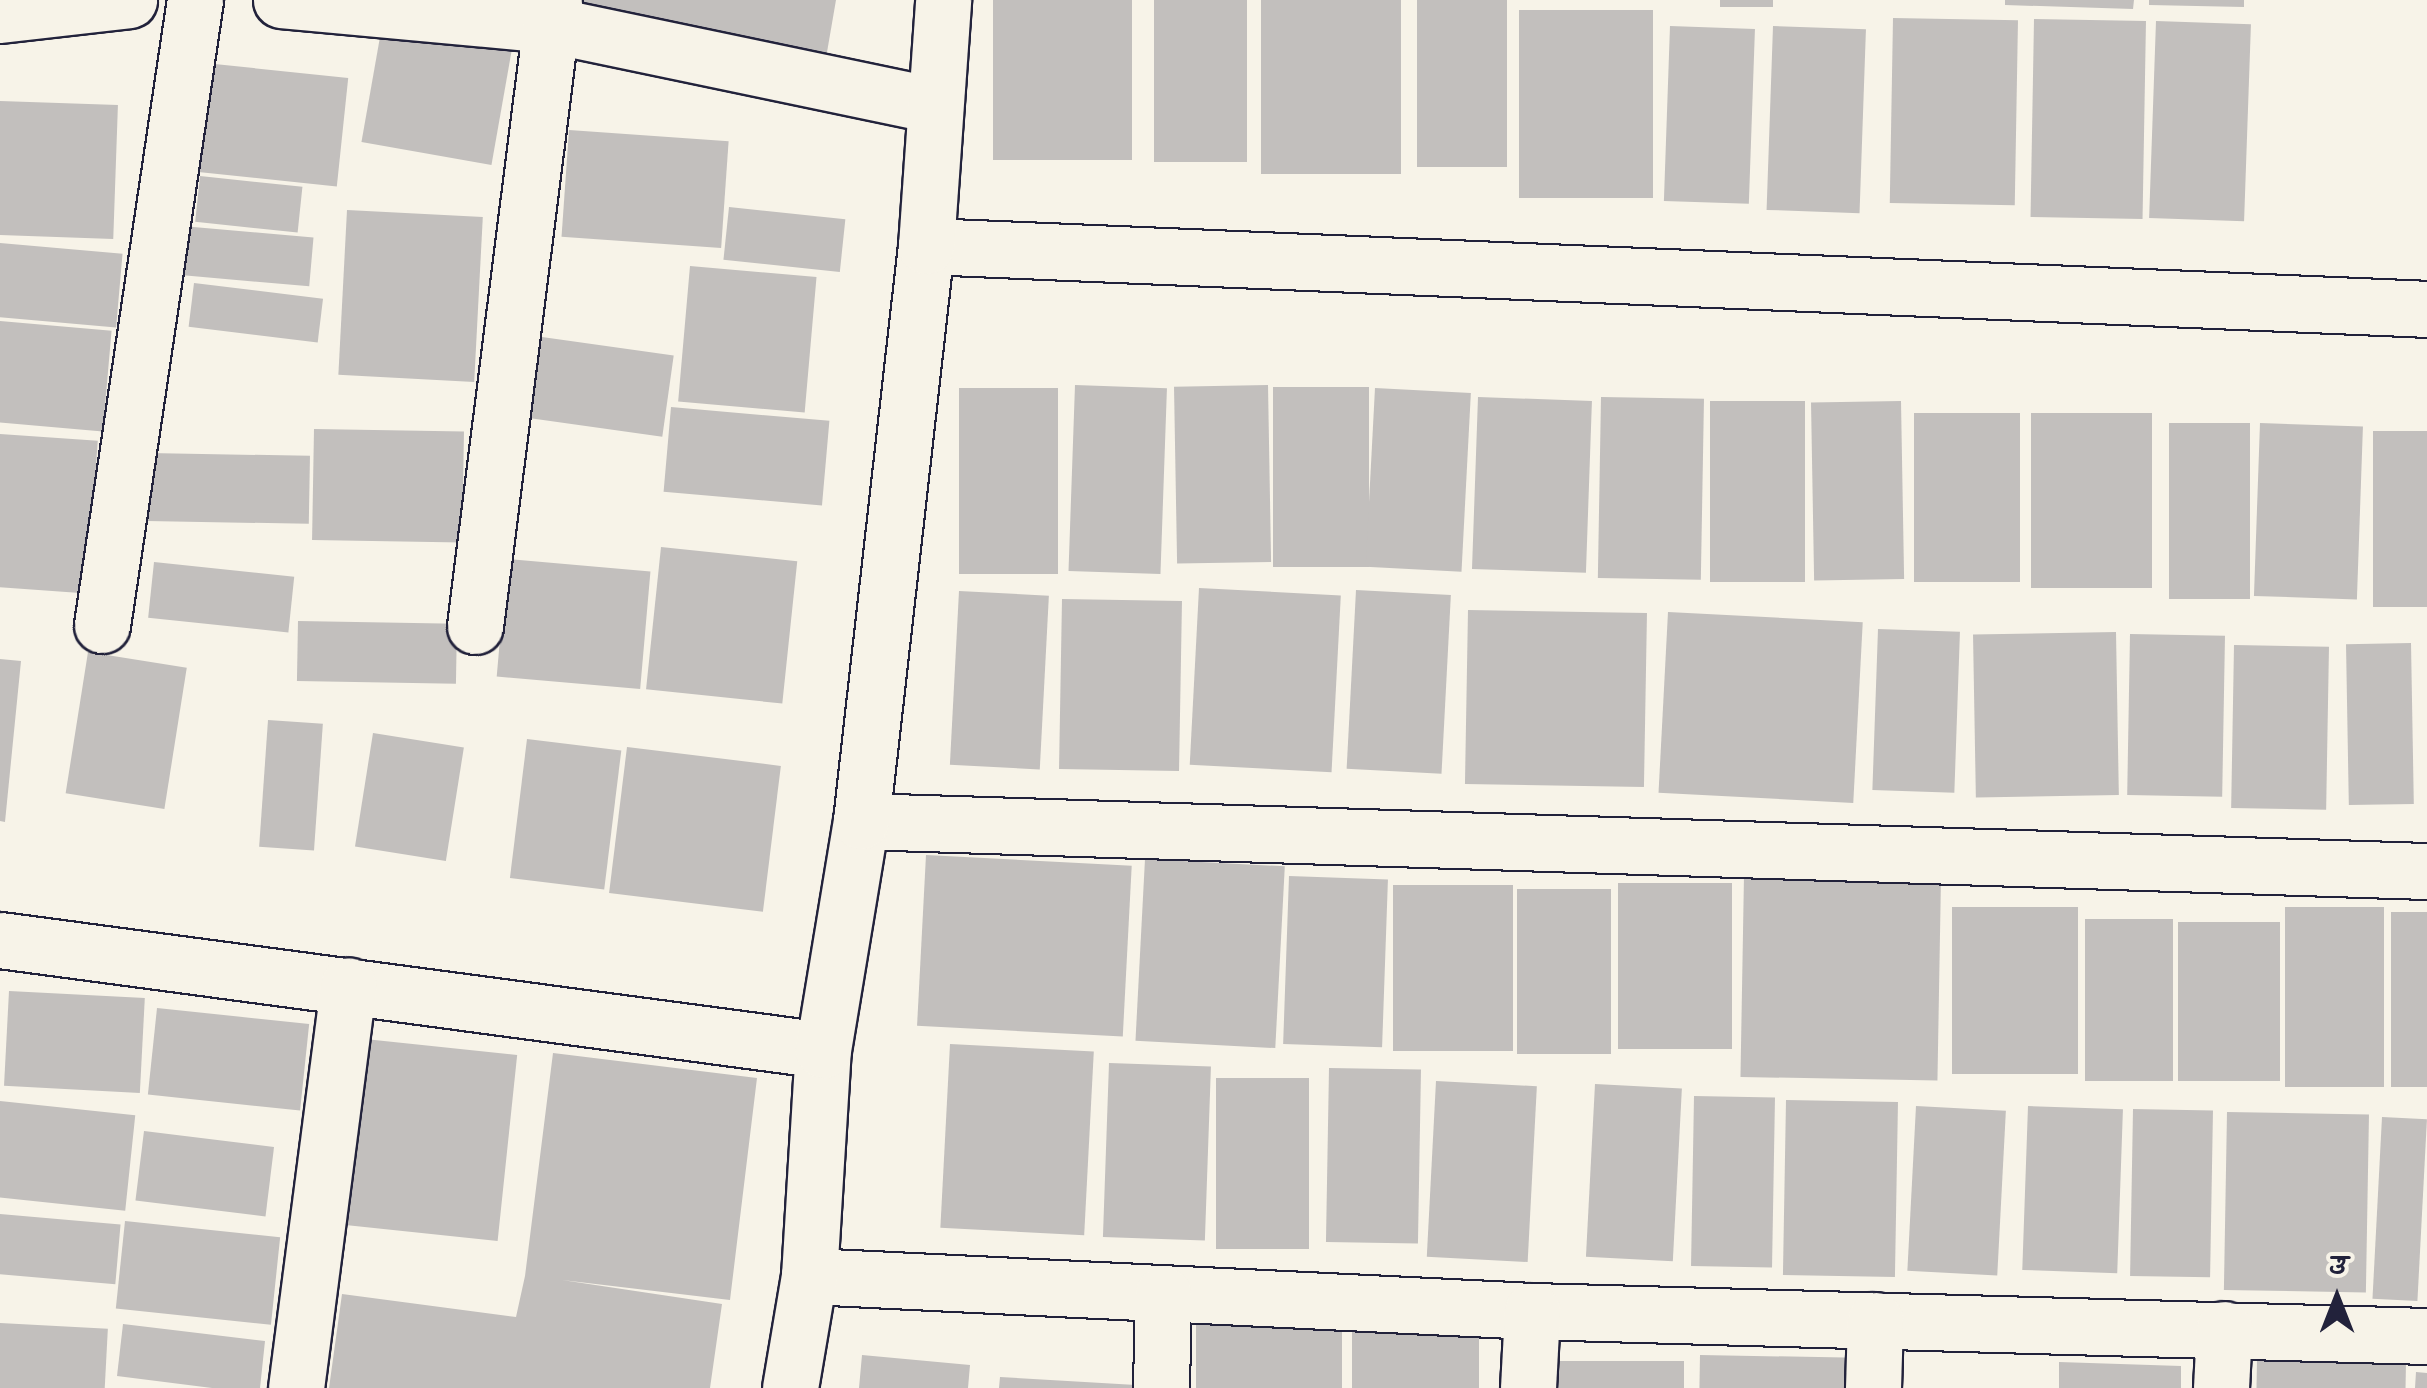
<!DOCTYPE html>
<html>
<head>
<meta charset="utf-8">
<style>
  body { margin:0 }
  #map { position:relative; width:2427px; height:1388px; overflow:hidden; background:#f7f3e8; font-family:Kalam,"Playpen Sans Deva",sans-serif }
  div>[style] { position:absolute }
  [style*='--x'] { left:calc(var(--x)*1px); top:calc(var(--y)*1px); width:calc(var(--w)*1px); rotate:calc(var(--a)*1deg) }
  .building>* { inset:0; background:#c2bfbd; transform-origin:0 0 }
  .roads { filter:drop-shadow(2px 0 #22223b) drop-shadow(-2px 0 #22223b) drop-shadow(0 2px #22223b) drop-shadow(0 -2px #22223b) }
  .minor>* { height:55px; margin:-27.5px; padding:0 27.5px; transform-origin:27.5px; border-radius:27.5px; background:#f7f3e8 }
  span { translate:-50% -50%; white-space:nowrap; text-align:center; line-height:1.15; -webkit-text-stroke:9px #f7f3e8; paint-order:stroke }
  .north { position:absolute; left:2287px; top:1248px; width:100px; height:100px; -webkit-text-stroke:8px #f7f3e8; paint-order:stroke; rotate:0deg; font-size:28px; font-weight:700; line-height:40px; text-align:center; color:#22223b }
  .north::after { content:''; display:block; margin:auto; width:35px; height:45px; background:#22223b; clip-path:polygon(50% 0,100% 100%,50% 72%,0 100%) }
</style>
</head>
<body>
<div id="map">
  <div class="building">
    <i style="clip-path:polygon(576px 0,836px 0,826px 58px,574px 12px)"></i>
    <i style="left:993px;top:0;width:139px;height:160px"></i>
    <i style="left:1154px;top:0;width:93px;height:162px"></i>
    <i style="left:1261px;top:0;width:140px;height:174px"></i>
    <i style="left:1417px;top:0;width:90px;height:167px"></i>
    <i style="left:1720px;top:0;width:53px;height:7px"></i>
    <i style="clip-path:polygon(2005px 0,2134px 0,2133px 9px,2005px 5px)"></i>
    <i style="clip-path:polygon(2149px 0,2244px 0,2244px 7px,2149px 5px)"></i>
    <i style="left:1519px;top:10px;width:134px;height:188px"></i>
    <i style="left:1893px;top:18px;width:125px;height:185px;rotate:1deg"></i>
    <i style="left:2034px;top:19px;width:112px;height:198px;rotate:1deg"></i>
    <i style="left:383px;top:20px;width:132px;height:124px;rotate:10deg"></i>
    <i style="left:2156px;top:21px;width:95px;height:197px;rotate:2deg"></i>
    <i style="left:1670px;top:26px;width:85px;height:175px;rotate:2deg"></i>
    <i style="left:1773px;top:26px;width:93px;height:184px;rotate:2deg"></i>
    <i style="left:205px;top:63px;width:144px;height:109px;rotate:6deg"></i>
    <i style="left:0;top:101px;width:118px;height:134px;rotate:2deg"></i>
    <i style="left:569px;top:130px;width:160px;height:107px;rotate:4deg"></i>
    <i style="left:200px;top:176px;width:103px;height:46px;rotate:6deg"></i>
    <i style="left:729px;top:207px;width:117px;height:53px;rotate:6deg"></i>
    <i style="left:347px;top:210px;width:136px;height:165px;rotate:3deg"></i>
    <i style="left:182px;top:226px;width:132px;height:49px;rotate:5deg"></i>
    <i style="left:0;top:243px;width:123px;height:74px;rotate:5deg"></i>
    <i style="left:690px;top:266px;width:127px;height:136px;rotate:5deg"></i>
    <i style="left:194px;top:283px;width:130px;height:44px;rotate:7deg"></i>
    <i style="left:0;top:321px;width:112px;height:101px;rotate:5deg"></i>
    <i style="left:542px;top:337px;width:133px;height:82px;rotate:8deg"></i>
    <i style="left:1075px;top:385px;width:92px;height:186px;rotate:2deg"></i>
    <i style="left:1268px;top:385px;width:177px;height:94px;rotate:89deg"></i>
    <i style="left:1273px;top:387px;width:96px;height:180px"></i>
    <i style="left:959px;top:388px;width:99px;height:186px"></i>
    <i style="left:1375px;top:388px;width:96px;height:179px;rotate:3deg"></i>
    <i style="left:1478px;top:397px;width:114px;height:172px;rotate:2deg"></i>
    <i style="left:1601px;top:397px;width:103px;height:181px;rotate:1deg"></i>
    <i style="left:1805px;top:401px;width:181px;height:95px;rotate:90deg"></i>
    <i style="left:1901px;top:401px;width:178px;height:90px;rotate:89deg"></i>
    <i style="left:671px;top:407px;width:159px;height:85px;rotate:5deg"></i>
    <i style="left:1914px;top:413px;width:106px;height:169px"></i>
    <i style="left:2031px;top:413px;width:121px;height:175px"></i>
    <i style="left:2169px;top:423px;width:81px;height:176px"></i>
    <i style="left:2260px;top:423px;width:103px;height:173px;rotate:2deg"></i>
    <i style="left:314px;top:429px;width:150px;height:111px;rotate:1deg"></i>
    <i style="left:2373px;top:431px;width:54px;height:176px"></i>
    <i style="left:0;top:434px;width:98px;height:153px;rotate:4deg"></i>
    <i style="left:148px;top:453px;width:162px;height:68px;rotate:1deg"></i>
    <i style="left:661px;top:547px;width:137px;height:143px;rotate:6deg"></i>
    <i style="left:507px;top:559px;width:144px;height:118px;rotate:5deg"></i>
    <i style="left:154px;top:562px;width:141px;height:56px;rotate:6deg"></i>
    <i style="left:1199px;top:588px;width:142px;height:177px;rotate:3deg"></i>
    <i style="left:1356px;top:590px;width:95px;height:179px;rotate:3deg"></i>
    <i style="left:959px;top:591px;width:90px;height:174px;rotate:3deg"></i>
    <i style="left:1062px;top:599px;width:120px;height:170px;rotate:1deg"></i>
    <i style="left:1468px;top:610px;width:179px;height:174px;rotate:1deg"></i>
    <i style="left:1668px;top:612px;width:195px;height:181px;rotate:3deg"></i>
    <i style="left:298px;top:621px;width:159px;height:60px;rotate:1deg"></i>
    <i style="left:1878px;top:629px;width:82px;height:161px;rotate:2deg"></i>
    <i style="left:2116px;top:632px;width:163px;height:143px;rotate:89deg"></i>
    <i style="left:2130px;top:634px;width:95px;height:161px;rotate:1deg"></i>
    <i style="left:2411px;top:643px;width:161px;height:65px;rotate:89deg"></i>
    <i style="left:2234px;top:645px;width:95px;height:163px;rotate:1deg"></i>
    <i style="left:88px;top:652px;width:100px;height:143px;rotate:9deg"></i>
    <i style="clip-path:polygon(0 659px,21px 661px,5px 822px,0 821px)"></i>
    <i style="left:268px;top:720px;width:55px;height:127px;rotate:4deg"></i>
    <i style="left:373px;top:733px;width:92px;height:115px;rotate:9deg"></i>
    <i style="left:527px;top:739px;width:95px;height:140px;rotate:7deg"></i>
    <i style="left:627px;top:747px;width:155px;height:147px;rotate:7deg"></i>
    <i style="left:926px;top:855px;width:206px;height:171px;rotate:3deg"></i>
    <i style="left:1145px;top:859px;width:140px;height:182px;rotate:3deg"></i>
    <i style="left:1744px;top:875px;width:197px;height:202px;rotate:1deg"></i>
    <i style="left:1289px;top:876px;width:99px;height:168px;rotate:2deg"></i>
    <i style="left:1618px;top:883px;width:114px;height:166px"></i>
    <i style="left:1393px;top:885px;width:120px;height:166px"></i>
    <i style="left:1517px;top:889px;width:94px;height:165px"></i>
    <i style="left:2078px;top:907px;width:167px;height:126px;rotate:90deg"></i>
    <i style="left:2285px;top:907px;width:99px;height:180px"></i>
    <i style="left:2391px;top:912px;width:36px;height:175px"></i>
    <i style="left:2085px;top:919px;width:88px;height:162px"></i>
    <i style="left:2178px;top:922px;width:102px;height:159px"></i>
    <i style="left:9px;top:991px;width:136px;height:95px;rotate:3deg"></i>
    <i style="left:157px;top:1008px;width:153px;height:87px;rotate:6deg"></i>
    <i style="left:365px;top:1039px;width:153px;height:187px;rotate:6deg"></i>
    <i style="left:950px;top:1044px;width:144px;height:184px;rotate:3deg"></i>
    <i style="clip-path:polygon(553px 1053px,757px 1078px,730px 1300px,562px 1280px,722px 1304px,710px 1388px,329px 1388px,342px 1294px,516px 1317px,525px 1276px)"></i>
    <i style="left:1109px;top:1063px;width:102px;height:174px;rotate:2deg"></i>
    <i style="left:1329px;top:1068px;width:92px;height:174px;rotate:1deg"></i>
    <i style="left:1216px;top:1078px;width:93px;height:171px"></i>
    <i style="left:1436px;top:1081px;width:101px;height:176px;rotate:3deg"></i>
    <i style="left:1595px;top:1084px;width:87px;height:173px;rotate:3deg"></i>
    <i style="left:1694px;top:1096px;width:81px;height:170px;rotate:1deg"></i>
    <i style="left:1786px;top:1100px;width:112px;height:175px;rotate:1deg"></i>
    <i style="left:0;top:1101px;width:136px;height:96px;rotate:6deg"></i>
    <i style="left:1916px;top:1106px;width:90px;height:165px;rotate:3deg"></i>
    <i style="left:2028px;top:1106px;width:95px;height:164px;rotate:2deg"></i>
    <i style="left:2133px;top:1109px;width:80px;height:167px;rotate:1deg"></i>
    <i style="left:2227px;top:1112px;width:142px;height:178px;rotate:1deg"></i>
    <i style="left:2382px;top:1117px;width:45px;height:182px;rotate:3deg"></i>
    <i style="left:144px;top:1131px;width:131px;height:70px;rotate:7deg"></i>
    <i style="left:0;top:1214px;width:121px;height:60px;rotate:5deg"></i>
    <i style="left:125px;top:1221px;width:156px;height:88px;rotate:6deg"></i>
    <i style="left:0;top:1323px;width:108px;height:65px;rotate:3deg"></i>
    <i style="clip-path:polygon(123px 1324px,265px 1341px,260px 1388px,212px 1388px,117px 1376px)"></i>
    <i style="left:1196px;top:1325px;width:146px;height:63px"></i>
    <i style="left:1352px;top:1328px;width:127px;height:60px"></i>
    <i style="clip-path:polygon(862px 1355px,970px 1365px,968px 1388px,859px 1388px)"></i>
    <i style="left:1700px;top:1355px;width:145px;height:33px;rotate:1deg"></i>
    <i style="left:2257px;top:1360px;width:149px;height:28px;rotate:1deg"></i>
    <i style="left:1544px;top:1361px;width:140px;height:27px"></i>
    <i style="clip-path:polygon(2059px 1362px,2181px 1366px,2181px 1388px,2059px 1388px)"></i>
    <i style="clip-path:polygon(2416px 1372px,2427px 1373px,2427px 1388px,2415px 1388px)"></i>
    <i style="clip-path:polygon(1000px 1377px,1136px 1385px,1136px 1388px,999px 1388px)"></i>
  </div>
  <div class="roads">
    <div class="minor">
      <i style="--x:281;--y:0;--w:271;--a:5.3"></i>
      <i style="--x:551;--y:25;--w:391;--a:11.8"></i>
      <i style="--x:0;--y:15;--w:130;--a:-6.6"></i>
      <i style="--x:926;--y:246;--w:1502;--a:2.4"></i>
      <i style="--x:102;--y:625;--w:632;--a:-81.54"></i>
      <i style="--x:475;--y:626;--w:631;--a:-82.81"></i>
      <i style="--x:861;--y:821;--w:1567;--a:1.83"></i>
      <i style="--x:0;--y:940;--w:830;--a:7.61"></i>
      <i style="--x:809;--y:1276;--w:724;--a:2.77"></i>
      <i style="--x:1532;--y:1311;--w:895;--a:1.6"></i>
      <i style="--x:296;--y:1388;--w:406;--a:-82.6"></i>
      <i style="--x:790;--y:1388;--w:114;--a:-80.4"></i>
      <i style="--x:809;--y:1276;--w:226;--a:-86.5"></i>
      <i style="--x:823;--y:1050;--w:232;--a:-80.6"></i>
      <i style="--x:861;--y:821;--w:579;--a:-83.55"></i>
      <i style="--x:926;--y:246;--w:247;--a:-86"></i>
      <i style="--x:1161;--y:1388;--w:94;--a:-88.8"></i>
      <i style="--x:1528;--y:1388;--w:77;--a:-87"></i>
      <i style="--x:1873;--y:1388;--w:68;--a:-88.3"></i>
      <i style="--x:2221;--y:1388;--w:59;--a:-87.1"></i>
    </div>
  </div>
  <div class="north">उ</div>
</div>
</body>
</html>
